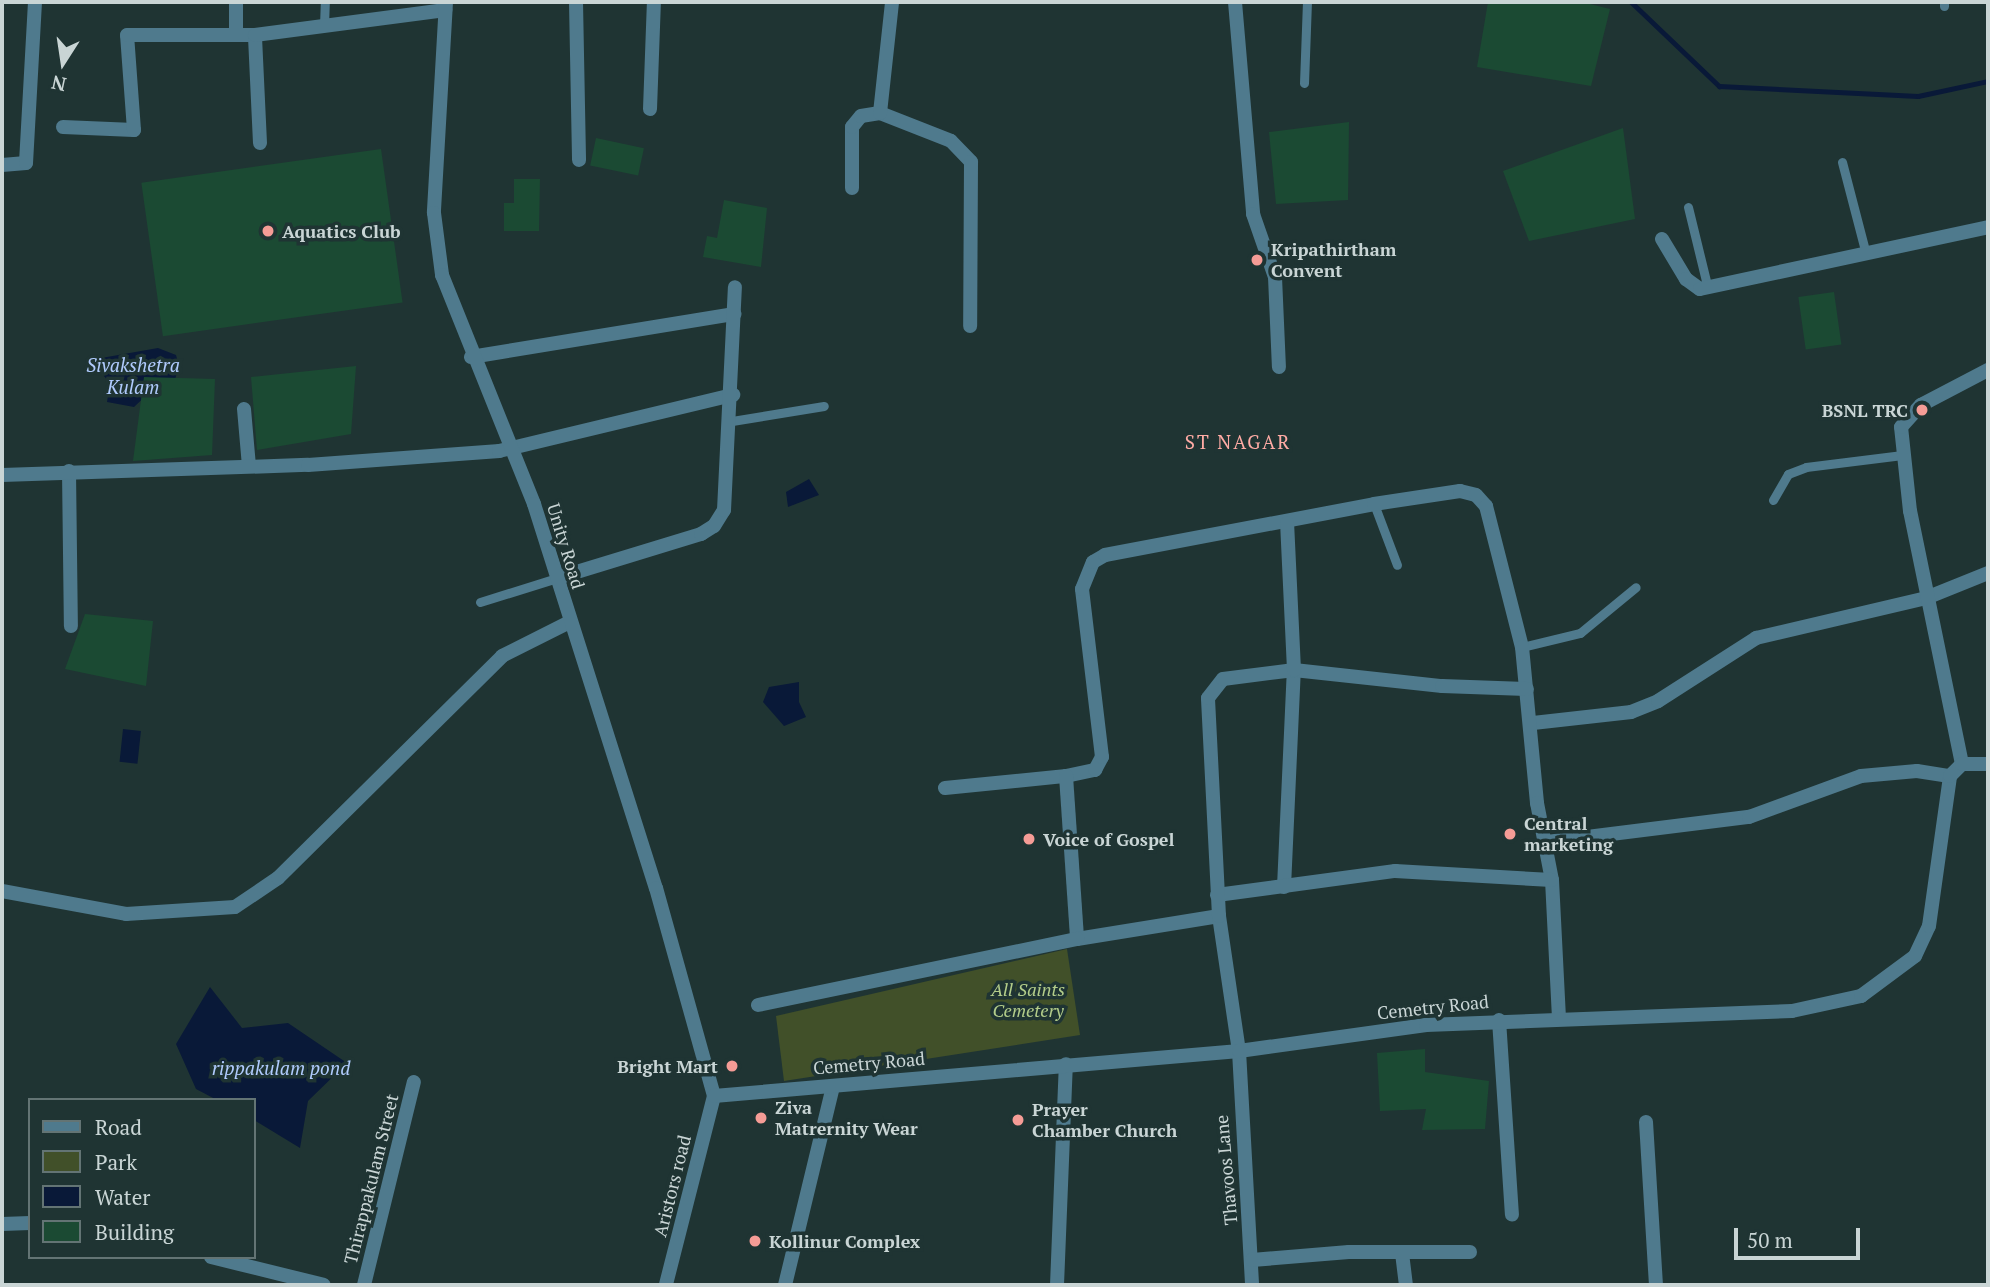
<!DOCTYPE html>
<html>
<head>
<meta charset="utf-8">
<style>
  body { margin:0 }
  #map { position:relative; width:1990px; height:1287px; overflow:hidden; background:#1f3433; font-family:"PT Serif",serif }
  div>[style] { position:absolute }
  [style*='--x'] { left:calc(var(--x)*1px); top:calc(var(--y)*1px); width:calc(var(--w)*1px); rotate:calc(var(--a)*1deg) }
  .green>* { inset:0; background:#415029 }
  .water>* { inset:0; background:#091938; transform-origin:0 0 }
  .stream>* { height:5px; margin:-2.5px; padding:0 2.5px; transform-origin:2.5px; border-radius:2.5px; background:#091938 }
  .building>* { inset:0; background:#1b4a33; transform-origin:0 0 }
  .service>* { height:9px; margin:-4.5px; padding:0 4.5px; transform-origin:4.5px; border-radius:4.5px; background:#4f7a8d }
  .minor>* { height:14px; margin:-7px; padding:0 7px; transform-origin:7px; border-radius:7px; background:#4f7a8d }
  .tertiary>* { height:14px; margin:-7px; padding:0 7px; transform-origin:7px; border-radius:7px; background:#4f7a8d }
  .dots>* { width:19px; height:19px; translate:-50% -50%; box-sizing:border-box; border:4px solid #1f3433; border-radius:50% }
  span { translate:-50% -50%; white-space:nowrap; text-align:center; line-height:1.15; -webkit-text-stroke:7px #1f3433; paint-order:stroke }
  .poi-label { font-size:18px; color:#c9d5d5; font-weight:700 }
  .left { translate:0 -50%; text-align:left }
  .right { translate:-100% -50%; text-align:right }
  .street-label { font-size:18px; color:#c9d5d5 }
  .park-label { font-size:18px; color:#b3cd8a; font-style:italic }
  .water-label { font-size:19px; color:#b0cbfd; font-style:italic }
  .neighbourhood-label { font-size:19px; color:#ffaba5; letter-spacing:2px }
  .frame { position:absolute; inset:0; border:4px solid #c9d5d5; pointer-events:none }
  .legend { position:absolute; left:28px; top:1098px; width:228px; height:161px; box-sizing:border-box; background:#1f3433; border:2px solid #637474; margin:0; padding:9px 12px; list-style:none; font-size:21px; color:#c9d5d5 }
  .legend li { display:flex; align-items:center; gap:14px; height:35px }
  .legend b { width:35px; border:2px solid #637474 }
  .north { position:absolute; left:28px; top:28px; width:70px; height:70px; -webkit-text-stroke:5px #1f3433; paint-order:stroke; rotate:192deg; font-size:19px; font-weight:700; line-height:28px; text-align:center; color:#c9d5d5 }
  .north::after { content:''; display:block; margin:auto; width:24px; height:32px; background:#c9d5d5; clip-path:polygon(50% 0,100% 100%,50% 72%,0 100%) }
  .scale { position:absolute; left:1734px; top:1228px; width:126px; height:32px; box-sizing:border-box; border:4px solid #c9d5d5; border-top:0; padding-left:9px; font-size:21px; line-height:24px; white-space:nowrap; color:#c9d5d5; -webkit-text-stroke:5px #1f3433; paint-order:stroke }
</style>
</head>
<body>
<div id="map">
  <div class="green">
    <i style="clip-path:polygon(1067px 949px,1080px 1035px,784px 1081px,776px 1016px)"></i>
  </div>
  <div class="water">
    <i style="clip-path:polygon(158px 348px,176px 355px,179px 366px,172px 390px,152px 390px,134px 407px,107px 402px,110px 383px,90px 360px)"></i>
    <i style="clip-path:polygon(809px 479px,819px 495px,788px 507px,786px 492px)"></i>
    <i style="clip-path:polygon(799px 682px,799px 702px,806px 717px,784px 726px,763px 702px,769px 687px)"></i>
    <i style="left:123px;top:729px;width:18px;height:33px;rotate:6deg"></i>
    <i style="clip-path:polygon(210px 987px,242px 1028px,288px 1023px,347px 1063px,308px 1101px,300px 1148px,254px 1120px,254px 1100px,217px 1100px,196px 1089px,176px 1044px)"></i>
  </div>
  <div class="stream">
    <i style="--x:1631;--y:2;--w:122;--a:43.7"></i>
    <i style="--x:1719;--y:86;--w:199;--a:2.9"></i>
    <i style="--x:1918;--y:96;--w:72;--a:-12.1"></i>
  </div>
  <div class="building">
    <i style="clip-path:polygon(1488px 2px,1582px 2px,1610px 9px,1591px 86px,1477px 67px)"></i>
    <i style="clip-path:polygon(1349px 122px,1348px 200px,1276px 204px,1269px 132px)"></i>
    <i style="clip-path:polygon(1623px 128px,1635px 219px,1529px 241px,1503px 171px)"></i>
    <i style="left:596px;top:138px;width:49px;height:28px;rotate:12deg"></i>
    <i style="left:381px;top:149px;width:155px;height:242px;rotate:82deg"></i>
    <i style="clip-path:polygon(514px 179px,540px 179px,539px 231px,504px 231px,504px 203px,514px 203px)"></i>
    <i style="clip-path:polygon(724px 200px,767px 208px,761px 267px,703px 257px,707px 236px,717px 238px)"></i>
    <i style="left:1834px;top:292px;width:53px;height:36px;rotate:82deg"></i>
    <i style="clip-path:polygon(356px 366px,351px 434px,257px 450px,251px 377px)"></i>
    <i style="clip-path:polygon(144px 377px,215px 379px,212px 455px,133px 461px)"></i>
    <i style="clip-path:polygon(85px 614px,153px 621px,146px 686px,65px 669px)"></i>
    <i style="clip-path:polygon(1425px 1049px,1425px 1072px,1489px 1081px,1485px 1129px,1422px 1130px,1426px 1109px,1380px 1111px,1377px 1053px)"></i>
  </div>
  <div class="service">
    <i style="--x:1944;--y:6;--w:4;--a:-90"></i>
    <i style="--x:324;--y:26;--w:24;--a:-88"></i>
    <i style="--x:1304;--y:83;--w:81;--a:-87.9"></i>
    <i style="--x:1842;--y:162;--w:95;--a:75.4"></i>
    <i style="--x:1688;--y:207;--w:84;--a:76.3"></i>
    <i style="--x:732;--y:421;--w:93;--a:-9.3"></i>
    <i style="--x:1773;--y:500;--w:30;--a:-60"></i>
    <i style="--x:1788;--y:474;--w:19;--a:-21"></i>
    <i style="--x:1806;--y:467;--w:97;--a:-7.1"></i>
    <i style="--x:1374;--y:504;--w:65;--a:69.3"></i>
    <i style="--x:480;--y:602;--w:81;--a:-17.3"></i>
    <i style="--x:1522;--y:647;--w:60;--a:-13.6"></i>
    <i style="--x:1580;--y:633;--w:72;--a:-39.4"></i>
  </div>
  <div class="minor">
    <i style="--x:576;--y:2;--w:158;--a:88.9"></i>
    <i style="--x:1235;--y:2;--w:213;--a:85.1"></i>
    <i style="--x:1253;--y:214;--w:67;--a:70.8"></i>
    <i style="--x:1275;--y:277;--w:90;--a:87.5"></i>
    <i style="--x:236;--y:33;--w:31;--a:-90"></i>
    <i style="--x:650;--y:109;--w:107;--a:-87.9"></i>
    <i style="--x:880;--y:113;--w:76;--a:21.5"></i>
    <i style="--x:951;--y:141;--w:29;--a:46"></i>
    <i style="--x:971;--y:162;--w:164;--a:90.3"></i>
    <i style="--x:63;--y:127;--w:71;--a:2.4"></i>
    <i style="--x:134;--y:130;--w:95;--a:-94.2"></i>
    <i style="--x:127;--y:35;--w:128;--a:0"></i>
    <i style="--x:260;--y:143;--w:108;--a:-92.7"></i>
    <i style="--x:255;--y:35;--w:192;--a:-7.5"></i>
    <i style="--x:2;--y:165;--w:24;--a:-5"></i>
    <i style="--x:26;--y:163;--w:161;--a:-86.8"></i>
    <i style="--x:852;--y:188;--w:61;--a:-90"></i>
    <i style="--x:852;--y:127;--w:14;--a:-51"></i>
    <i style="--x:861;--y:116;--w:19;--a:-9"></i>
    <i style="--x:880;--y:113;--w:112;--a:-83.8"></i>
    <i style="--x:1662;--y:239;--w:47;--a:59"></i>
    <i style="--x:1686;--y:279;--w:17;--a:36"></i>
    <i style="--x:1700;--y:289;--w:295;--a:-12.1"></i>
    <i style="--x:471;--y:357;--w:267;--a:-9.3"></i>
    <i style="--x:244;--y:409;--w:57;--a:85"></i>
    <i style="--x:69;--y:471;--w:155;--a:89.3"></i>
    <i style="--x:2;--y:475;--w:306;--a:-1.9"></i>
    <i style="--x:308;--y:465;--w:192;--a:-4.2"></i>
    <i style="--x:499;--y:451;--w:241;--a:-13.5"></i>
    <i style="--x:557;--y:578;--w:151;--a:-17"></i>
    <i style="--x:701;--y:534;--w:15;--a:-32"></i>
    <i style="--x:714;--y:526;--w:19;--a:-58"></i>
    <i style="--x:724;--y:510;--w:223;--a:-87.2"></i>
    <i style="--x:1533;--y:723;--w:99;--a:-6.4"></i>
    <i style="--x:1631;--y:712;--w:29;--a:-22"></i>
    <i style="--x:1658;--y:701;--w:117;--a:-32.7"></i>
    <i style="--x:1756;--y:638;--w:175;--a:-13.2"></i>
    <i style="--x:1926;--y:598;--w:67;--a:-22"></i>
    <i style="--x:1962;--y:764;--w:258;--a:-101.6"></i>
    <i style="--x:1910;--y:511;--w:84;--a:-96.1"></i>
    <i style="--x:1901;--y:427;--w:30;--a:-48"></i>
    <i style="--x:1921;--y:405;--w:76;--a:-27.6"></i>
    <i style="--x:1066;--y:776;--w:30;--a:-12"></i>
    <i style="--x:1095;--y:770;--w:15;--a:-62"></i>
    <i style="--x:1102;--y:757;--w:169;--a:-96.8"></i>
    <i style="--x:1082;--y:589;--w:29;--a:-68"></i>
    <i style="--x:1093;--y:562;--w:14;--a:-30"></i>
    <i style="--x:1105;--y:555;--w:274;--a:-10.7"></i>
    <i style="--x:1374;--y:504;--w:87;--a:-8.6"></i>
    <i style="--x:1460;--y:491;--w:16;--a:14"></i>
    <i style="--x:1476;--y:495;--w:15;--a:48"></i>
    <i style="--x:1486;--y:506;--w:146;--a:75.7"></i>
    <i style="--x:1522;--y:647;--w:157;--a:84.5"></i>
    <i style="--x:1537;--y:803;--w:78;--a:79"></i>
    <i style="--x:1552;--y:880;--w:136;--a:87.1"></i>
    <i style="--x:945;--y:788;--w:122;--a:-5.7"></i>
    <i style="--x:1066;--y:776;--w:163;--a:86.1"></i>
    <i style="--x:1077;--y:939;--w:144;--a:-9.2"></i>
    <i style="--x:1219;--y:916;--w:136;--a:81.6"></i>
    <i style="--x:1239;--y:1051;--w:234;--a:86.8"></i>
    <i style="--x:1547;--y:842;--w:204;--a:-7.1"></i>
    <i style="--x:1749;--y:817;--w:119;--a:-20.1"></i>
    <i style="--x:1861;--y:776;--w:56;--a:-5.1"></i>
    <i style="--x:1917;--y:771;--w:33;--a:9"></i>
    <i style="--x:1284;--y:887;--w:217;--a:-87.4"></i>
    <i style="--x:1294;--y:670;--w:149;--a:6.2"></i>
    <i style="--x:1442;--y:686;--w:85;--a:2"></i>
    <i style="--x:2;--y:891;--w:126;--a:10.5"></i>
    <i style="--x:126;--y:914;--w:109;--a:-3.7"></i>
    <i style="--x:235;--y:907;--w:52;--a:-34"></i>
    <i style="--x:278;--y:878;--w:315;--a:-44.7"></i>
    <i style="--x:502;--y:656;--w:74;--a:-26.6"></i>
    <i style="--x:1217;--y:895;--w:180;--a:-7.7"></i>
    <i style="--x:1395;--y:871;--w:157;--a:3.3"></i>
    <i style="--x:1219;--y:916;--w:218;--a:-92.9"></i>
    <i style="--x:1208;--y:698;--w:24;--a:-52"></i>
    <i style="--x:1223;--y:679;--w:72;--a:-7.2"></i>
    <i style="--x:1294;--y:670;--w:147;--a:-92.7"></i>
    <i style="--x:758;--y:1005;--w:326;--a:-11.7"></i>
    <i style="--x:1499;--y:1020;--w:195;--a:86.2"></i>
    <i style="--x:1646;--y:1122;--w:163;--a:86.5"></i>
    <i style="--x:2;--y:1224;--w:28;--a:-2"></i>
    <i style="--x:1402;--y:1253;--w:32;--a:83"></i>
    <i style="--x:211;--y:1257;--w:116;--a:13.9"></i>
    <i style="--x:1252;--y:1260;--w:97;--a:-4.7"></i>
    <i style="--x:1349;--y:1252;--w:121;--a:0"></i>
    <i style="--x:364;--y:1285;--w:209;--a:-76.2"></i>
    <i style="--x:785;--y:1285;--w:204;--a:-76.4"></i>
    <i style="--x:1057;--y:1285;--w:221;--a:-87.7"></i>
  </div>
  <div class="tertiary">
    <i style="--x:446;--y:2;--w:211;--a:93.3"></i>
    <i style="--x:434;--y:213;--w:63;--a:82.6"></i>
    <i style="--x:442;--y:275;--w:247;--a:68.1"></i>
    <i style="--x:534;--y:504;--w:403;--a:72.4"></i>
    <i style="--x:656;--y:888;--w:216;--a:74.4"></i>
    <i style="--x:714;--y:1096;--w:195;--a:104.3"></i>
    <i style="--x:714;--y:1096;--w:527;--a:-4.9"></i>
    <i style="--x:1239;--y:1051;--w:189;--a:-7.9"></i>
    <i style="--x:1426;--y:1025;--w:366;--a:-2.2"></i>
    <i style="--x:1792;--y:1011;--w:71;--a:-12.3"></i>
    <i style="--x:1861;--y:996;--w:67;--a:-36.5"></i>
    <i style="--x:1915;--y:956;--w:33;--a:-65"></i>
    <i style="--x:1929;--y:926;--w:151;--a:-82"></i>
    <i style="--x:1950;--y:776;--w:17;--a:-45"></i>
    <i style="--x:1962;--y:764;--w:26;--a:0"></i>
  </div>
  <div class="dots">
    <i style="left:268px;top:231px;background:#f59c96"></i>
    <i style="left:1257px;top:260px;background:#f59c96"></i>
    <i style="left:1922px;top:410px;background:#f59c96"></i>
    <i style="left:1510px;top:834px;background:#f59c96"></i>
    <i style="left:1029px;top:839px;background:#f59c96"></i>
    <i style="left:732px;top:1066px;background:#f59c96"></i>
    <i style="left:761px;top:1118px;background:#f59c96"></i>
    <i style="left:1018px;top:1120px;background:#f59c96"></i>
    <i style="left:755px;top:1241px;background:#f59c96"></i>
  </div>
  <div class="poi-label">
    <span class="left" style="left:282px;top:231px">Aquatics Club</span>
    <span class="left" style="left:1271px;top:260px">Kripathirtham<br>Convent</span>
    <span class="right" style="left:1908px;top:410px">BSNL TRC</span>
    <span class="left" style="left:1524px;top:834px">Central<br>marketing</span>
    <span class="left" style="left:1043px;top:839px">Voice of Gospel</span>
    <span class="right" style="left:718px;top:1066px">Bright Mart</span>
    <span class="left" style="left:775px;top:1118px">Ziva<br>Matrernity Wear</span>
    <span class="left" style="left:1032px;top:1120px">Prayer<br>Chamber Church</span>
    <span class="left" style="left:769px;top:1241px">Kollinur Complex</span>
  </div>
  <div class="street-label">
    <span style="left:566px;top:546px;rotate:73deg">Unity Road</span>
    <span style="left:1433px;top:1007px;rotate:-6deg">Cemetry Road</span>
    <span style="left:869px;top:1063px;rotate:-5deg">Cemetry Road</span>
    <span style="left:1226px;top:1170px;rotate:-95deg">Thavoos Lane</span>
    <span style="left:371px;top:1179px;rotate:-76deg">Thirappakulam Street</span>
    <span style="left:672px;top:1186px;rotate:-76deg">Aristors road</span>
  </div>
  <div class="park-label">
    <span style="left:1028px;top:1000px">All Saints<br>Cemetery</span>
  </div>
  <div class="water-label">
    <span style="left:133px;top:376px">Sivakshetra<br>Kulam</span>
    <span style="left:281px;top:1068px">rippakulam pond</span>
  </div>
  <div class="neighbourhood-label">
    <span style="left:1238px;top:442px">ST NAGAR</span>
  </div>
  <div class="frame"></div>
  <ul class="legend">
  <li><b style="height:9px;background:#4f7a8d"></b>Road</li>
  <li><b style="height:19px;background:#415029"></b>Park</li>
  <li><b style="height:19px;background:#091938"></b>Water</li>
  <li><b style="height:19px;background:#1b4a33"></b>Building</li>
  </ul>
  <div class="north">N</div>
  <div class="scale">50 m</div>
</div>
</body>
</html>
